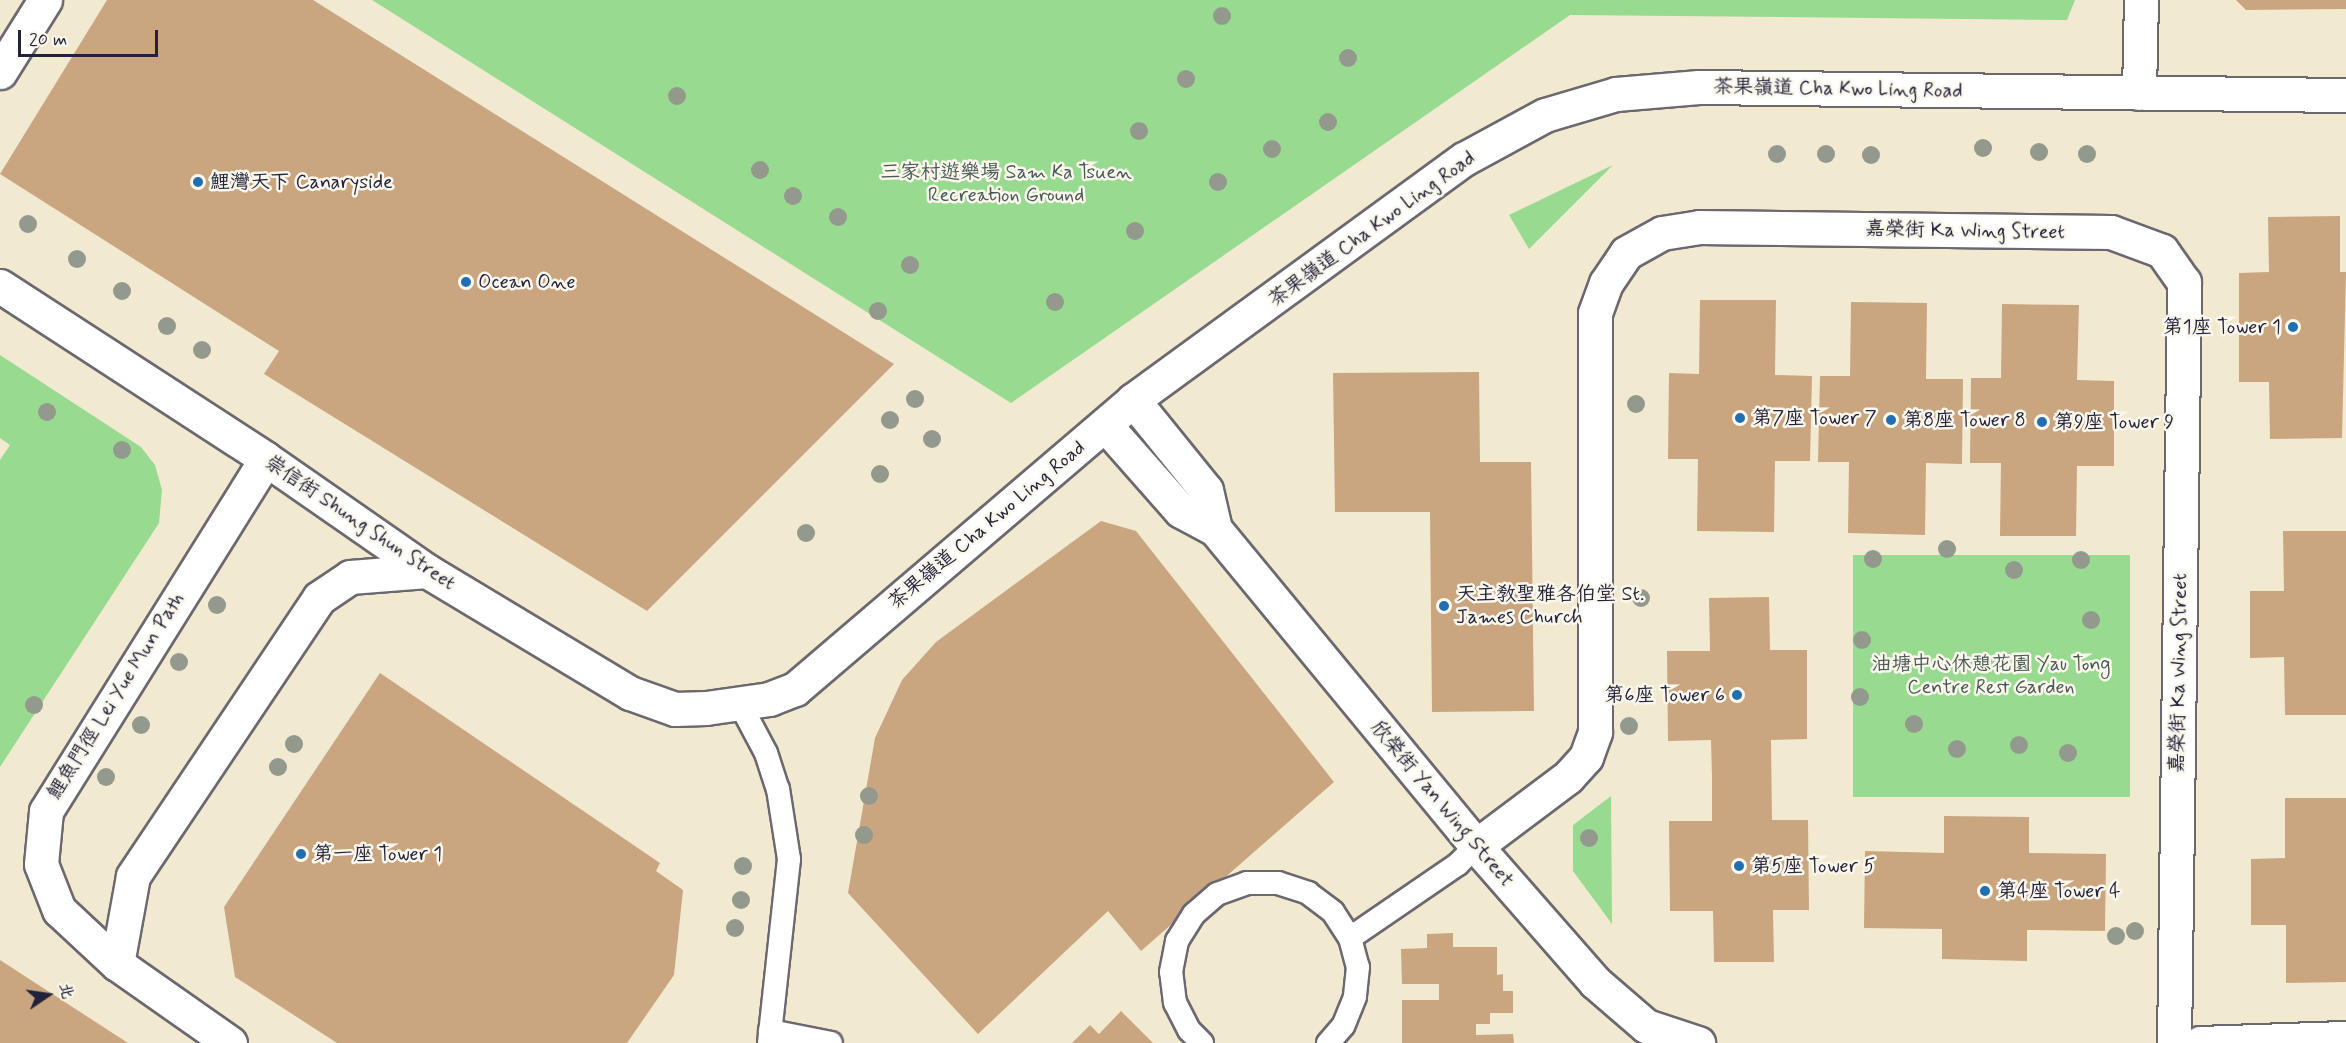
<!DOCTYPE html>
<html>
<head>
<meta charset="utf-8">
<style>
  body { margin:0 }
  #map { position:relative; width:2346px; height:1043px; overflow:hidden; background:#f2e9d1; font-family:Mynerve,"LXGW WenKai TC",sans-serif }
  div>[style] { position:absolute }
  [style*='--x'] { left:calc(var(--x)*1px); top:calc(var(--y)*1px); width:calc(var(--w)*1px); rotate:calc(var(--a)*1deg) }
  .green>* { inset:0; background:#99da91; transform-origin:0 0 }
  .building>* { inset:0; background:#c9a680 }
  .roads { filter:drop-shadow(2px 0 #6b6870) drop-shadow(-2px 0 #6b6870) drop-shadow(0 2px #6b6870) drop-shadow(0 -2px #6b6870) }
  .service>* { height:22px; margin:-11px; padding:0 11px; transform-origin:11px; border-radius:11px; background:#fff }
  .minor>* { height:33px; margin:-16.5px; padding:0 16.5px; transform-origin:16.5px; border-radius:16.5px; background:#fff }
  .tertiary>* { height:33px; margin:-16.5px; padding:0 16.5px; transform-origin:16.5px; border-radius:16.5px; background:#fff }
  .trees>* { width:18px; height:18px; margin:-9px; border-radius:50%; background:#939a8d }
  .dots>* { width:16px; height:16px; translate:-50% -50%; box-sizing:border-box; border:3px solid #fbf7ec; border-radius:50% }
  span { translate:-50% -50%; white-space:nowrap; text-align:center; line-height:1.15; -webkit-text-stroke:5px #fbf7ec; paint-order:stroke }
  .street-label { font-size:20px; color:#22223b }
  .park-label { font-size:20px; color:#465955 }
  .poi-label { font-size:20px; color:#22223b }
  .left { translate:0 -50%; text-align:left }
  .right { translate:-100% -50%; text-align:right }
  .north { position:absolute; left:18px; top:965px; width:60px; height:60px; -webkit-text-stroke:4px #fbf7ec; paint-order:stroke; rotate:77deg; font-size:16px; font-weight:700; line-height:24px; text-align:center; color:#22223b }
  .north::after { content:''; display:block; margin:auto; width:21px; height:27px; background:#22223b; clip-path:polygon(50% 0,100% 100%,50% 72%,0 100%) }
  .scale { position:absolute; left:18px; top:30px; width:140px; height:27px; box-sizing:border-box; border:3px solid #22223b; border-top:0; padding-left:8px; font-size:18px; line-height:21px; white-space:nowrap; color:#22223b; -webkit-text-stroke:4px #fbf7ec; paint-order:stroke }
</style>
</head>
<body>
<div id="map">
  <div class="green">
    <i style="clip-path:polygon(372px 0,2075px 0,2067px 20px,1570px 15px,1011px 403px)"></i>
    <i style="clip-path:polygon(1613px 165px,1529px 249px,1509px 215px)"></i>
    <i style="clip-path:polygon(0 355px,141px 447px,155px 465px,162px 490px,159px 523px,0 767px,0 460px,10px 445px,0 438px)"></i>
    <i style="left:1853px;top:555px;width:277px;height:242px"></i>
    <i style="clip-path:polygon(1611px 796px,1612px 924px,1573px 871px,1573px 825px)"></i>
  </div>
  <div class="building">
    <i style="clip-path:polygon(107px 0,313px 0,894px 364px,647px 611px,264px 374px,279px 351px,0 174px)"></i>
    <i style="clip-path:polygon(2236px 0,2346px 0,2346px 9px,2246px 10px)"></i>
    <i style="clip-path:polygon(2340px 216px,2340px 272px,2346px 272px,2342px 438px,2270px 439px,2269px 382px,2239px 382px,2239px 273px,2269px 272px,2268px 217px)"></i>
    <i style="clip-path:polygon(1700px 300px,1776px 300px,1775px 375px,1812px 376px,1810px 461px,1775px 461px,1774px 532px,1697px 531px,1698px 459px,1668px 459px,1669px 373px,1699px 374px)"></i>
    <i style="clip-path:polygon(1851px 302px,1927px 303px,1926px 379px,1963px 379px,1962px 464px,1926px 463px,1925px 535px,1848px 533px,1849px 462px,1818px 462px,1820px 376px,1850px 376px)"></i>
    <i style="clip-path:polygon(2002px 304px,2079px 305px,2077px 380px,2114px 381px,2114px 466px,2077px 466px,2076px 536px,2000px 536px,2001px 463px,1970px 463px,1971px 378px,2001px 378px)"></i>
    <i style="clip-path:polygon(1479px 372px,1480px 462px,1531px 462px,1534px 711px,1432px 712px,1430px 512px,1335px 512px,1333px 373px)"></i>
    <i style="clip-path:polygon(1101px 521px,1136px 531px,1334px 782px,1141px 951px,1108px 911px,978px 1034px,848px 893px,875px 738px,902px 680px,936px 642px)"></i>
    <i style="clip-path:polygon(2283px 531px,2346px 531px,2346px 715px,2285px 715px,2284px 657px,2250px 658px,2250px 591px,2284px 591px)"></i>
    <i style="clip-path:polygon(1769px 597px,1770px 650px,1807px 650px,1807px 739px,1771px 740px,1772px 820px,1808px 820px,1809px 910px,1773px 910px,1774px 962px,1714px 962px,1713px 911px,1670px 911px,1669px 821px,1712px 821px,1712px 778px,1711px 740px,1668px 741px,1667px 651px,1710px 651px,1709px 598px)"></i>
    <i style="clip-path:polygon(380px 673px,660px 863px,656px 871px,683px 890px,674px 975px,627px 1043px,337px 1043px,235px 977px,224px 907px)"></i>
    <i style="clip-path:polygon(2285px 798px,2346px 798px,2346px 982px,2286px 983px,2286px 925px,2251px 925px,2251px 859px,2285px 858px)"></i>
    <i style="clip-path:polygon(1944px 816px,2029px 817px,2029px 853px,2106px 854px,2105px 931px,2027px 930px,2027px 961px,1942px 959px,1942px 929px,1864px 928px,1865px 851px,1944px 853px)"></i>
    <i style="clip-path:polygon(1453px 933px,1453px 947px,1497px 947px,1497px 975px,1503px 974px,1503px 991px,1513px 991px,1513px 1013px,1490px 1013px,1490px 1024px,1476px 1024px,1476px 1035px,1513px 1034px,1514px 1043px,1402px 1043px,1402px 1000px,1439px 1000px,1439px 984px,1402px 984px,1401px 949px,1427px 948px,1427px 934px)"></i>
    <i style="clip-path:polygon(0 960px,128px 1043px,0 1043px)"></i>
    <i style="clip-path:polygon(1121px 1011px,1153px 1043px,1072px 1043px,1090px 1025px,1099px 1034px)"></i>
  </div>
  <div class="roads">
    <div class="service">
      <i style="--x:740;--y:704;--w:55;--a:62"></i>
      <i style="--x:766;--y:753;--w:38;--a:72"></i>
      <i style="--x:778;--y:789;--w:71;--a:81.1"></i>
      <i style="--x:789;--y:859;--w:185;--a:96.2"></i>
      <i style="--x:1350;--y:938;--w:131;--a:-34.4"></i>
      <i style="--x:1458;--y:864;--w:25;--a:-45"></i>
      <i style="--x:770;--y:1031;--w:62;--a:11.1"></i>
      <i style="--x:1202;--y:1043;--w:18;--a:-135"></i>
      <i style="--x:1189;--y:1030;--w:30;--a:-117"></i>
      <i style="--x:1175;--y:1003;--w:31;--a:-97"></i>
      <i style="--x:1171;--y:972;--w:32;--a:-79"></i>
      <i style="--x:1177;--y:941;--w:32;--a:-58"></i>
      <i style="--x:1194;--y:914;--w:30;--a:-41"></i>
      <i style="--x:1217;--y:894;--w:32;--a:-20"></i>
      <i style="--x:1247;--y:883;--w:31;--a:0"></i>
      <i style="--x:1278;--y:883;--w:32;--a:18"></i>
      <i style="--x:1308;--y:893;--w:31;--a:37"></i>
      <i style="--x:1333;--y:912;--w:31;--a:57"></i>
      <i style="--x:1350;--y:938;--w:30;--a:75"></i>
      <i style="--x:1358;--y:967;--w:30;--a:96"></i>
      <i style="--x:1355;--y:997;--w:31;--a:112"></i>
      <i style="--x:1343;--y:1026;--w:23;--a:131"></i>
    </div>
    <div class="minor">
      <i style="--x:0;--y:72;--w:85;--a:-58"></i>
      <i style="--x:2139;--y:93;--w:93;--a:-88.8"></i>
      <i style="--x:1133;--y:400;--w:116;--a:51"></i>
      <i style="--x:1206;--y:490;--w:40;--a:77"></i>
      <i style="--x:1215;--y:529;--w:411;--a:50.5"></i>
      <i style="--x:1476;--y:846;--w:181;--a:48.8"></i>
      <i style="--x:1595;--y:982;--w:67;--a:40.8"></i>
      <i style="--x:1646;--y:1026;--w:55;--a:18.1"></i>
      <i style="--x:1106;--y:426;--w:113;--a:48.6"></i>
      <i style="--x:1181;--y:511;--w:38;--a:28"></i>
      <i style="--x:1476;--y:846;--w:115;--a:-36.9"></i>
      <i style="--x:1568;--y:777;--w:27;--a:-48"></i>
      <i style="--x:1586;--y:757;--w:27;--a:-70"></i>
      <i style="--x:1595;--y:732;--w:419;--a:-90"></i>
      <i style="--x:1595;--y:313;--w:32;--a:-70"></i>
      <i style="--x:1606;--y:283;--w:36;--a:-56"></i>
      <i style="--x:1626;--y:253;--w:41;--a:-29.1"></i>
      <i style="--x:1662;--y:233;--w:37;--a:-9"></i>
      <i style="--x:1699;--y:227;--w:412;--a:0.7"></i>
      <i style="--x:2111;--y:232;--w:54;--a:20.4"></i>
      <i style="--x:2162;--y:251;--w:38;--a:55"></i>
      <i style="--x:2184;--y:282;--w:761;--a:90.75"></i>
      <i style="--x:117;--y:964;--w:89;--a:-79.7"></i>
      <i style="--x:133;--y:876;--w:334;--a:-56.2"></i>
      <i style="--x:319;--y:598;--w:37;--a:-34"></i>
      <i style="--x:350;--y:577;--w:77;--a:-4.5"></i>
      <i style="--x:230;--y:1043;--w:138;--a:-145"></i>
      <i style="--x:117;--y:964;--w:79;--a:-137"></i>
      <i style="--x:59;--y:910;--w:49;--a:-111.4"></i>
      <i style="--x:41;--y:864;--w:53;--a:-84.6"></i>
      <i style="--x:46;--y:811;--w:415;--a:-58"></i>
      <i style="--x:2200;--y:1043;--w:146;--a:-2"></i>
    </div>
    <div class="tertiary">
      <i style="--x:0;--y:286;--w:317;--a:33"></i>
      <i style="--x:266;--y:459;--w:196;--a:34.8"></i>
      <i style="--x:427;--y:571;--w:237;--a:31"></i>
      <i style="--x:630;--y:693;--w:48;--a:19.6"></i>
      <i style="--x:675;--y:709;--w:31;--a:-2"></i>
      <i style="--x:706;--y:708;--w:64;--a:-8.1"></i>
      <i style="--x:769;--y:699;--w:28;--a:-21"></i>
      <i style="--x:795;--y:689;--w:445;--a:-40.5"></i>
      <i style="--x:1133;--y:400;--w:409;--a:-36.1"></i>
      <i style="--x:1464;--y:159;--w:92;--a:-28.5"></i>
      <i style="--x:1545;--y:115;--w:74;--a:-16.5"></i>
      <i style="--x:1616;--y:94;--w:83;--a:-4.8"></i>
      <i style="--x:1699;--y:87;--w:647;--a:0.71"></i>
    </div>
  </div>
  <div class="trees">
    <i style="left:1222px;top:16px"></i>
    <i style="left:1348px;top:58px"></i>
    <i style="left:1186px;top:79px"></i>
    <i style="left:677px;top:96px"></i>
    <i style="left:1328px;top:122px"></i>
    <i style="left:1139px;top:131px"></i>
    <i style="left:1983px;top:148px"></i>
    <i style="left:1272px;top:149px"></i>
    <i style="left:2039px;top:152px"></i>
    <i style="left:1777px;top:154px"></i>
    <i style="left:1826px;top:154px"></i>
    <i style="left:2087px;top:154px"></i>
    <i style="left:1871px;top:155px"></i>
    <i style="left:760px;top:170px"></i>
    <i style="left:1218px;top:182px"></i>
    <i style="left:793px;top:196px"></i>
    <i style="left:838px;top:217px"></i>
    <i style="left:28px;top:224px"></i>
    <i style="left:1135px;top:231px"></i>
    <i style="left:77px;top:259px"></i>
    <i style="left:910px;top:265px"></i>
    <i style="left:122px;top:291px"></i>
    <i style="left:1055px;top:302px"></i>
    <i style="left:878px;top:311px"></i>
    <i style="left:167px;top:326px"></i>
    <i style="left:202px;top:350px"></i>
    <i style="left:915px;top:399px"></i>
    <i style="left:1636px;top:404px"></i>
    <i style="left:47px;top:412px"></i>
    <i style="left:890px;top:420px"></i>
    <i style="left:932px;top:439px"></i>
    <i style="left:122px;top:450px"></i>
    <i style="left:880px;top:474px"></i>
    <i style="left:806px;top:533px"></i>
    <i style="left:1947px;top:549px"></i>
    <i style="left:1873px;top:559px"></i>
    <i style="left:2081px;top:560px"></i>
    <i style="left:2014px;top:570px"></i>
    <i style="left:1641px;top:598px"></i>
    <i style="left:217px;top:605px"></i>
    <i style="left:2091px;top:620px"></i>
    <i style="left:1862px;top:640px"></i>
    <i style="left:179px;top:662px"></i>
    <i style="left:1860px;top:697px"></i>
    <i style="left:34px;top:705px"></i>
    <i style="left:1914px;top:724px"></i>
    <i style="left:141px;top:725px"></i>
    <i style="left:1629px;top:726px"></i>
    <i style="left:294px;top:744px"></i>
    <i style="left:2019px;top:745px"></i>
    <i style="left:1957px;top:749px"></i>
    <i style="left:2068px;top:753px"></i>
    <i style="left:278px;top:767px"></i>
    <i style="left:106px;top:777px"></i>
    <i style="left:869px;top:796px"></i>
    <i style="left:864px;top:835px"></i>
    <i style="left:1589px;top:838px"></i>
    <i style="left:743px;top:866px"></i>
    <i style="left:741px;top:900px"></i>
    <i style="left:735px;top:928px"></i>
    <i style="left:2135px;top:931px"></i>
    <i style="left:2116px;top:936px"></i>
  </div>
  <div class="dots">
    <i style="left:198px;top:182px;background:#1f6fb2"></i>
    <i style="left:466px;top:282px;background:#1f6fb2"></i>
    <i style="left:2293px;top:327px;background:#1f6fb2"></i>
    <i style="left:1740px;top:418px;background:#1f6fb2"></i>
    <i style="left:1891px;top:420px;background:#1f6fb2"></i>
    <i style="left:2042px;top:422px;background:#1f6fb2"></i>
    <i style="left:1444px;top:606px;background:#1f6fb2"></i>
    <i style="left:1737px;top:695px;background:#1f6fb2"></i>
    <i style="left:301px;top:854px;background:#1f6fb2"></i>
    <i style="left:1739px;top:866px;background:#1f6fb2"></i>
    <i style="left:1985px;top:891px;background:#1f6fb2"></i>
  </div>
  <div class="street-label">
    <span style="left:1838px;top:89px;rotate:1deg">茶果嶺道 Cha Kwo Ling Road</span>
    <span style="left:1372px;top:229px;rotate:-36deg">茶果嶺道 Cha Kwo Ling Road</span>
    <span style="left:1965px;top:231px;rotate:1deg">嘉榮街 Ka Wing Street</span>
    <span style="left:360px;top:523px;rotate:34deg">崇信街 Shung Shun Street</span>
    <span style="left:987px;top:525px;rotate:-40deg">茶果嶺道 Cha Kwo Ling Road</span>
    <span style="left:2179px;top:673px;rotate:-89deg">嘉榮街 Ka Wing Street</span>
    <span style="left:116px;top:696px;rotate:-58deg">鯉魚門徑 Lei Yue Mun Path</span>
    <span style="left:1442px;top:804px;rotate:50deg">欣榮街 Yan Wing Street</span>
  </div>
  <div class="park-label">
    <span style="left:1006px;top:184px">三家村遊樂場 Sam Ka Tsuen<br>Recreation Ground</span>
    <span style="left:1991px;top:676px">油塘中心休憩花園 Yau Tong<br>Centre Rest Garden</span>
  </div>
  <div class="poi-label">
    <span class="left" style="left:210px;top:182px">鯉灣天下 Canaryside</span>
    <span class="left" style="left:478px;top:282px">Ocean One</span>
    <span class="right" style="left:2281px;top:327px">第1座 Tower 1</span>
    <span class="left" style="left:1752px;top:418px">第7座 Tower 7</span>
    <span class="left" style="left:1903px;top:420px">第8座 Tower 8</span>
    <span class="left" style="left:2054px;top:422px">第9座 Tower 9</span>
    <span class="left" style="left:1456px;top:606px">天主教聖雅各伯堂 St.<br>James Church</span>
    <span class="right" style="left:1725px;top:695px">第6座 Tower 6</span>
    <span class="left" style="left:313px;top:854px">第一座 Tower 1</span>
    <span class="left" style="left:1751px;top:866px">第5座 Tower 5</span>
    <span class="left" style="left:1997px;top:891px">第4座 Tower 4</span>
  </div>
  <div class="north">北</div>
  <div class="scale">20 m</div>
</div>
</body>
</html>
